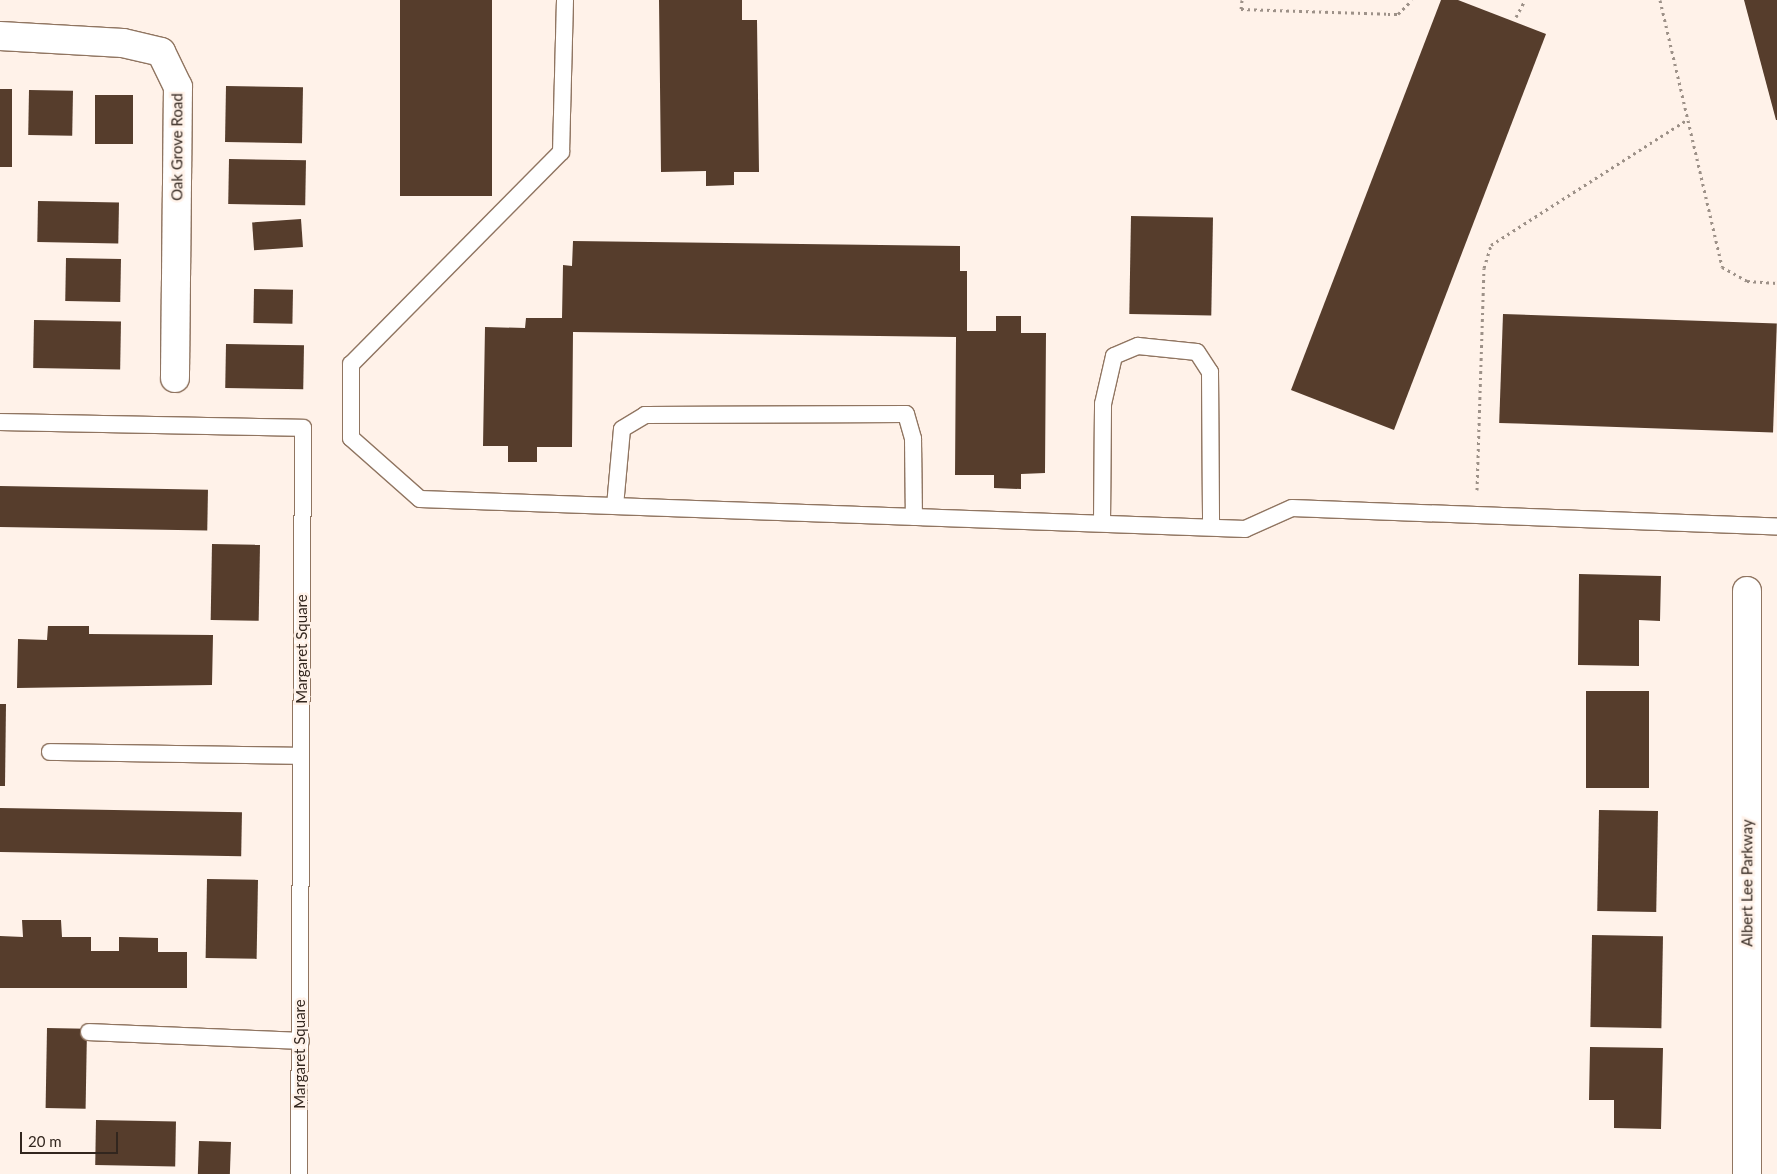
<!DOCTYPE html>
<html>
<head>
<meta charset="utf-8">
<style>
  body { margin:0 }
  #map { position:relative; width:1777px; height:1174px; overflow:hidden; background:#fff2e9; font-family:Lato,sans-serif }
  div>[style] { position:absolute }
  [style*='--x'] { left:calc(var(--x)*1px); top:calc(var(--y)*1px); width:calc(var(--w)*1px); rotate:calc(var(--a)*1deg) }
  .building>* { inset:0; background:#563d2c; transform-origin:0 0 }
  .path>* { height:3px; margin-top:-1.5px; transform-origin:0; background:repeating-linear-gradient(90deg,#9d9188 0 2.5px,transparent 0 6.5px) }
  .roads { filter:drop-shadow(1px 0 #907561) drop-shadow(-1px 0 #907561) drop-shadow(0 1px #907561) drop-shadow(0 -1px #907561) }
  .service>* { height:16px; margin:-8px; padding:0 8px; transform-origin:8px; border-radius:8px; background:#fff }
  .minor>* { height:28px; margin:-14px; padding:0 14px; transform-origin:14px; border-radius:14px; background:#fff }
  span { translate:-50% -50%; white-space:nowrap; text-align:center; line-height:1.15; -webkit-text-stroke:5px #fff2e9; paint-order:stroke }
  .street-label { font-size:15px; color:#32261e }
  .scale { position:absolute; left:20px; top:1132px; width:98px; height:22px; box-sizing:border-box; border:2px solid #32261e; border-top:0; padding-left:6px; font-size:15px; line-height:18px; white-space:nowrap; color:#32261e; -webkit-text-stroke:4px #fff2e9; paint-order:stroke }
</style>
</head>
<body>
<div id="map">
  <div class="building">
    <i style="left:400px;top:0;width:92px;height:196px"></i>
    <i style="clip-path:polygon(659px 0,742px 0,742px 20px,757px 20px,759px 172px,734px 172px,734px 185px,706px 186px,706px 171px,661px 172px)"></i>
    <i style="clip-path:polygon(1441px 0,1458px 0,1546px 34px,1394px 430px,1291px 390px)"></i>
    <i style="clip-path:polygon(1744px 0,1777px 0,1777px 120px,1776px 120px)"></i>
    <i style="left:226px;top:86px;width:77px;height:56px;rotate:1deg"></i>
    <i style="left:0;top:89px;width:12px;height:78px"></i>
    <i style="left:29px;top:90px;width:44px;height:45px;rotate:1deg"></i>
    <i style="left:95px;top:95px;width:38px;height:49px"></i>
    <i style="left:229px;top:159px;width:77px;height:45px;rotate:1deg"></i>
    <i style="left:38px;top:201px;width:81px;height:41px;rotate:1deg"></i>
    <i style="left:1131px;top:216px;width:82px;height:98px;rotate:1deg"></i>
    <i style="left:301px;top:219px;width:28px;height:49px;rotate:86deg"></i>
    <i style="clip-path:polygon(573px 241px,960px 246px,960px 271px,967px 271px,967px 331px,996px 331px,996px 316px,1021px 316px,1021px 333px,1046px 333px,1045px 473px,1021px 474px,1021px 489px,994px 488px,994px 475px,955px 475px,956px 337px,573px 332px,572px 447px,537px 447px,537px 462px,508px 462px,508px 446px,483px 446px,485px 327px,525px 328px,526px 318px,562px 318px,563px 265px,572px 266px)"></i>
    <i style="left:66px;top:258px;width:55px;height:43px;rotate:1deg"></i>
    <i style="left:254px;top:289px;width:39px;height:34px;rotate:1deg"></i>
    <i style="left:1503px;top:314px;width:274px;height:109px;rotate:2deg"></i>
    <i style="left:34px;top:320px;width:87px;height:48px;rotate:1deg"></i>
    <i style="left:226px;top:344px;width:78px;height:44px;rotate:1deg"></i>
    <i style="left:0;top:486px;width:208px;height:41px;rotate:1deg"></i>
    <i style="left:212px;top:544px;width:48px;height:76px;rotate:1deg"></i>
    <i style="clip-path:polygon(1579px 574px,1661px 576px,1660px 621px,1639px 620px,1639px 666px,1578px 665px)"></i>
    <i style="clip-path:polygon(48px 626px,89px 626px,89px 634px,213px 635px,212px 685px,17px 688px,18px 639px,47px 640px)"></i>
    <i style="left:1586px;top:691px;width:63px;height:97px"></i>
    <i style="clip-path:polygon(0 704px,6px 704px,5px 786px,0 786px)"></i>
    <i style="left:0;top:808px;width:242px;height:44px;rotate:1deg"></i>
    <i style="left:1599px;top:810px;width:59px;height:101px;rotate:1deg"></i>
    <i style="left:207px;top:879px;width:51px;height:79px;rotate:1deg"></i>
    <i style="clip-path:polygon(22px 920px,61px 920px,62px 937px,91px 937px,91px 951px,119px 951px,119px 937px,158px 938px,158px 952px,187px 952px,187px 988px,0 988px,0 936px,23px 937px)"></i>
    <i style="left:1592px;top:935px;width:71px;height:92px;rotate:1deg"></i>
    <i style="left:47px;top:1028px;width:40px;height:80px;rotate:1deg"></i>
    <i style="clip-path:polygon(1590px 1047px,1663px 1048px,1661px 1129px,1614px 1128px,1614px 1100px,1589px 1100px)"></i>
    <i style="left:96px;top:1120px;width:80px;height:45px;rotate:1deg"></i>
    <i style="left:199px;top:1141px;width:32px;height:33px;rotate:2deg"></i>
  </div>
  <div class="path">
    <i style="--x:1242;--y:0;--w:9;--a:96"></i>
    <i style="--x:1241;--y:9;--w:147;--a:1.9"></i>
    <i style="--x:1388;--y:14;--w:10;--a:0"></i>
    <i style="--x:1398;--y:14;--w:20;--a:-45"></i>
    <i style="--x:1660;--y:0;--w:274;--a:76.9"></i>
    <i style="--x:1722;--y:267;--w:29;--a:29"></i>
    <i style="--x:1747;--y:281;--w:30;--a:4"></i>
    <i style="--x:1516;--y:17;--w:19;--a:-62"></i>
    <i style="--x:1477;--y:490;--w:222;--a:-88.2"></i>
    <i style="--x:1484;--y:268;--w:24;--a:-73"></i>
    <i style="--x:1491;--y:245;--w:234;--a:-32.6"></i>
  </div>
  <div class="roads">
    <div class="service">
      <i style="--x:565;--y:0;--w:152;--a:91.5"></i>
      <i style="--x:561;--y:152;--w:298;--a:134.7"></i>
      <i style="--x:351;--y:364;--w:74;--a:90"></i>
      <i style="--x:351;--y:438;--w:92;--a:41.5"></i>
      <i style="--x:420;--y:499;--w:826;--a:2.08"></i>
      <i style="--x:1245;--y:529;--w:51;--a:-24.1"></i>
      <i style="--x:1292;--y:508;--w:485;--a:2.2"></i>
      <i style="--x:0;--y:422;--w:303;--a:1.1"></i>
      <i style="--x:303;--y:428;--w:746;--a:90.31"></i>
      <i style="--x:615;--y:506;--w:77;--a:-84.8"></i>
      <i style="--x:622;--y:429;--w:27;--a:-31"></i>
      <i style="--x:645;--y:415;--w:261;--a:-0.2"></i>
      <i style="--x:906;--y:414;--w:26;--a:74"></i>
      <i style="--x:913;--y:439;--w:78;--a:89.3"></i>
      <i style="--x:1102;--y:523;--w:119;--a:-89.5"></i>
      <i style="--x:1103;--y:404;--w:49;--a:-77.1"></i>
      <i style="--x:1114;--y:356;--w:26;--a:-23"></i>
      <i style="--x:1138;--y:346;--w:59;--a:5.8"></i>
      <i style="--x:1197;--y:352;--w:24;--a:57"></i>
      <i style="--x:1210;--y:372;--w:155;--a:89.6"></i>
      <i style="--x:50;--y:752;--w:251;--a:0.9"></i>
      <i style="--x:89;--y:1032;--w:212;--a:2.4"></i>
    </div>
    <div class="minor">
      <i style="--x:0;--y:36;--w:123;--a:3.3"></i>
      <i style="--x:123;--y:43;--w:39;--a:13"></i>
      <i style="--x:161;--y:52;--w:39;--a:64"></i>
      <i style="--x:178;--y:87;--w:291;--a:90.6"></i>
      <i style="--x:1747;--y:1174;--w:583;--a:-90"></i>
    </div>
  </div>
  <div class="street-label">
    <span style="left:177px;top:147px;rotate:-90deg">Oak Grove Road</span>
    <span style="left:302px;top:649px;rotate:-90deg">Margaret Square</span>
    <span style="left:1747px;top:883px;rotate:-90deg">Albert Lee Parkway</span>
    <span style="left:300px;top:1054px;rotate:-90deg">Margaret Square</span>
  </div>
  <div class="scale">20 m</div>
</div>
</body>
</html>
